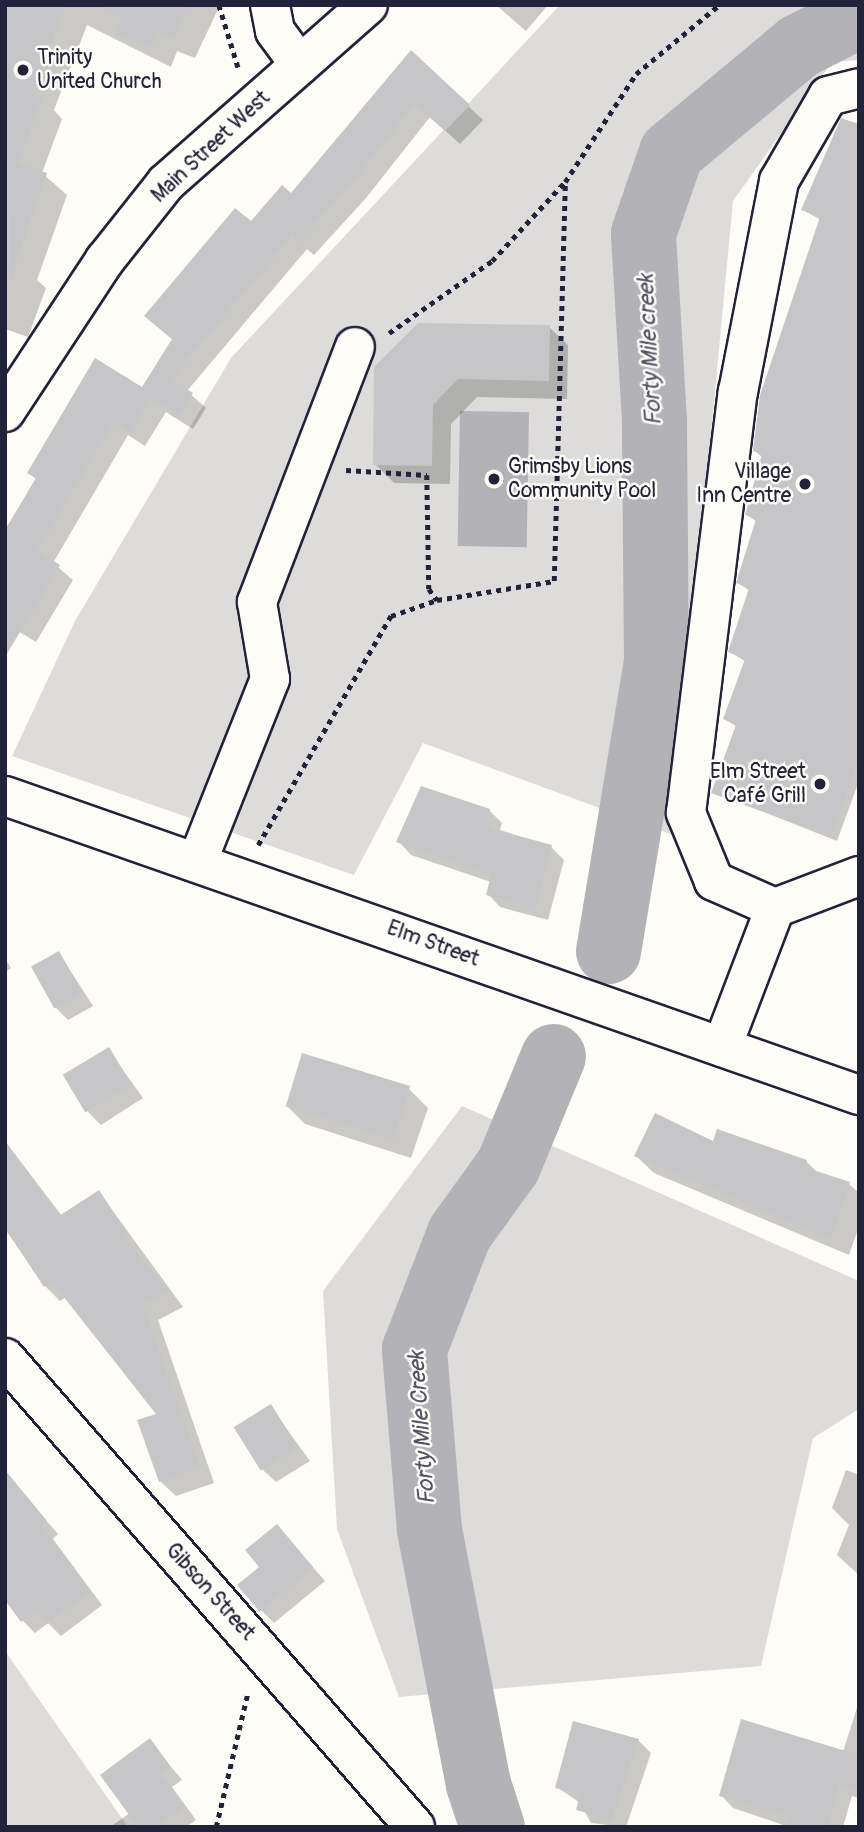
<!DOCTYPE html>
<html>
<head>
<meta charset="utf-8">
<style>
  body { margin:0 }
  #map { position:relative; width:864px; height:1832px; overflow:hidden; background:#fdfcf7; font-family:Pangolin,sans-serif }
  div>[style] { position:absolute }
  [style*='--x'] { left:calc(var(--x)*1px); top:calc(var(--y)*1px); width:calc(var(--w)*1px); rotate:calc(var(--a)*1deg) }
  .green>* { inset:0; background:#dddcdb }
  .water>* { inset:0; background:#b2b2b7; transform-origin:0 0 }
  .shadow>* { inset:0; background:#0003 }
  .river>* { height:65px; margin:-32.5px; padding:0 32.5px; transform-origin:32.5px; border-radius:32.5px; background:#b2b2b7 }
  .building>* { inset:0; background:#c6c6c8; transform-origin:0 0 }
  .path>* { height:4.5px; margin-top:-2.25px; transform-origin:0; background:repeating-linear-gradient(90deg,#22223b 0 5px,transparent 0 10px) }
  .roads { filter:drop-shadow(2px 0 #22223b) drop-shadow(-2px 0 #22223b) drop-shadow(0 2px #22223b) drop-shadow(0 -2px #22223b) }
  .minor>* { height:38px; margin:-19px; padding:0 19px; transform-origin:19px; border-radius:19px; background:#fdfcf7 }
  .major>* { height:38px; margin:-19px; padding:0 19px; transform-origin:19px; border-radius:19px; background:#fdfcf7 }
  .dots>* { width:19px; height:19px; translate:-50% -50%; box-sizing:border-box; border:4px solid #fdfcf7; border-radius:50% }
  span { translate:-50% -50%; white-space:nowrap; text-align:center; line-height:1.15; -webkit-text-stroke:5px #fdfcf7; paint-order:stroke }
  .poi-label { font-size:21px; color:#22223b }
  .left { translate:0 -50%; text-align:left }
  .right { translate:-100% -50%; text-align:right }
  .street-label { font-size:21px; color:#22223b }
  .water-label { font-size:23px; color:#545466; font-style:italic }
  .frame { position:absolute; inset:0; border:7px solid #22223b; pointer-events:none }
</style>
</head>
<body>
<div id="map">
  <div class="green">
    <i style="clip-path:polygon(560px 5px,859px 5px,859px 60px,832px 62px,733px 201px,673px 835px,423px 743px,354px 875px,12px 756px,75px 621px,231px 358px)"></i>
    <i style="clip-path:polygon(462px 1106px,859px 1281px,859px 1409px,813px 1438px,761px 1666px,399px 1697px,337px 1529px,323px 1291px)"></i>
    <i style="clip-path:polygon(5px 1651px,128px 1827px,5px 1827px)"></i>
  </div>
  <div class="water">
    <i style="left:460px;top:411px;width:69px;height:135px;rotate:1deg"></i>
  </div>
  <div class="shadow">
    <i style="clip-path:polygon(5px 5px,220px 5px,195px 58px,177px 51px,171px 67px,87px 25px,54px 110px,62px 119px,42px 173px,67px 195px,37px 280px,46px 288px,28px 337px,5px 329px)"></i>
    <i style="clip-path:polygon(496px 5px,548px 5px,526px 31px)"></i>
    <i style="clip-path:polygon(411px 53px,483px 120px,460px 144px,430px 117px,366px 198px,314px 255px,307px 249px,187px 391px,206px 408px,193px 429px,166px 412px,145px 446px,128px 435px,53px 563px,73px 580px,36px 642px,18px 631px,37px 480px,29px 473px,142px 389px,173px 340px,146px 316px,291px 196px)"></i>
    <i style="clip-path:polygon(859px 126px,859px 781px,837px 841px,713px 792px,737px 727px,725px 719px,746px 662px,730px 652px,750px 591px,738px 583px,757px 522px,747px 515px,763px 458px,755px 451px,821px 220px,803px 210px)"></i>
    <i style="clip-path:polygon(549px 327px,568px 345px,567px 399px,477px 397px,451px 424px,450px 484px,394px 483px,375px 464px,375px 367px)"></i>
    <i style="clip-path:polygon(489px 810px,502px 823px,500px 830px,551px 847px,564px 860px,548px 920px,500px 907px,488px 894px,491px 882px,411px 855px,399px 842px)"></i>
    <i style="clip-path:polygon(59px 953px,93px 1006px,68px 1020px,55px 1007px)"></i>
    <i style="clip-path:polygon(5px 958px,11px 968px,5px 972px)"></i>
    <i style="clip-path:polygon(108px 1049px,143px 1098px,101px 1125px,88px 1112px)"></i>
    <i style="clip-path:polygon(409px 1089px,428px 1108px,411px 1158px,305px 1124px,287px 1106px)"></i>
    <i style="clip-path:polygon(5px 1141px,62px 1216px,99px 1192px,183px 1307px,158px 1320px,214px 1483px,176px 1496px,160px 1481px,159px 1415px,66px 1297px,60px 1301px,45px 1286px,5px 1229px)"></i>
    <i style="clip-path:polygon(714px 1143px,806px 1161px,818px 1173px,849px 1184px,859px 1193px,859px 1226px,849px 1255px,654px 1173px,636px 1156px)"></i>
    <i style="clip-path:polygon(270px 1406px,310px 1461px,276px 1482px,263px 1470px)"></i>
    <i style="clip-path:polygon(846px 1470px,859px 1475px,859px 1575px,837px 1555px,849px 1525px,832px 1508px)"></i>
    <i style="clip-path:polygon(5px 1473px,58px 1534px,53px 1539px,102px 1605px,61px 1636px,48px 1623px,35px 1633px,23px 1621px)"></i>
    <i style="clip-path:polygon(277px 1526px,325px 1581px,274px 1623px,261px 1610px,261px 1567px)"></i>
    <i style="clip-path:polygon(859px 1701px,859px 1798px,852px 1796px,843px 1827px,789px 1827px,733px 1808px,721px 1795px,843px 1752px)"></i>
    <i style="clip-path:polygon(149px 1740px,182px 1780px,172px 1787px,196px 1820px,186px 1827px,110px 1827px,130px 1813px)"></i>
    <i style="clip-path:polygon(638px 1740px,651px 1753px,626px 1827px,591px 1823px,580px 1803px,557px 1787px)"></i>
  </div>
  <div class="river">
    <i style="--x:608;--y:951;--w:295;--a:-80.6"></i>
    <i style="--x:656;--y:660;--w:240;--a:-90.5"></i>
    <i style="--x:654;--y:420;--w:187;--a:-93.4"></i>
    <i style="--x:643;--y:233;--w:86;--a:-70.9"></i>
    <i style="--x:671;--y:152;--w:165;--a:-39.8"></i>
    <i style="--x:798;--y:46;--w:68;--a:-26.9"></i>
    <i style="--x:492;--y:1827;--w:45;--a:-108"></i>
    <i style="--x:478;--y:1784;--w:260;--a:-100.9"></i>
    <i style="--x:429;--y:1529;--w:181;--a:-94.8"></i>
    <i style="--x:414;--y:1349;--w:124;--a:-68.8"></i>
    <i style="--x:459;--y:1233;--w:84;--a:-54.2"></i>
    <i style="--x:508;--y:1165;--w:118;--a:-67.6"></i>
  </div>
  <div class="building">
    <i style="clip-path:polygon(5px 5px,66px 5px,32px 93px,43px 97px,18px 163px,47px 173px,10px 280px)"></i>
    <i style="clip-path:polygon(95px 5px,187px 5px,174px 38px,157px 32px,151px 48px,115px 34px,122px 18px)"></i>
    <i style="clip-path:polygon(411px 50px,470px 105px,445px 131px,415px 104px,352px 183px,299px 242px,292px 236px,171px 379px,193px 393px,179px 416px,151px 399px,130px 433px,113px 422px,37px 551px,60px 565px,5px 657px,5px 530px,36px 478px,27px 473px,95px 358px,142px 387px,172px 339px,144px 316px,235px 208px,251px 221px,282px 185px,291px 193px)"></i>
    <i style="clip-path:polygon(841px 118px,859px 124px,859px 759px,831px 836px,711px 793px,736px 725px,723px 719px,745px 659px,728px 652px,749px 588px,736px 583px,756px 519px,745px 515px,762px 454px,753px 451px,760px 395px,820px 217px,801px 210px)"></i>
    <i style="clip-path:polygon(418px 323px,550px 325px,549px 381px,458px 379px,433px 405px,432px 466px,373px 465px,374px 367px)"></i>
    <i style="clip-path:polygon(421px 786px,490px 809px,486px 823px,493px 829px,552px 845px,535px 908px,486px 895px,491px 875px,396px 842px)"></i>
    <i style="left:59px;top:951px;width:48px;height:32px;rotate:61deg"></i>
    <i style="left:109px;top:1047px;width:44px;height:54px;rotate:59deg"></i>
    <i style="left:302px;top:1053px;width:113px;height:56px;rotate:17deg"></i>
    <i style="clip-path:polygon(655px 1113px,713px 1141px,717px 1129px,807px 1160px,804px 1167px,850px 1182px,831px 1239px,634px 1156px)"></i>
    <i style="clip-path:polygon(5px 1141px,59px 1216px,99px 1190px,127px 1233px,123px 1236px,170px 1292px,143px 1304px,200px 1467px,159px 1482px,137px 1420px,156px 1414px,52px 1282px,44px 1287px,5px 1228px)"></i>
    <i style="left:271px;top:1404px;width:51px;height:44px;rotate:58deg"></i>
    <i style="clip-path:polygon(5px 1470px,47px 1521px,42px 1525px,90px 1592px,47px 1624px,36px 1610px,21px 1622px,5px 1600px)"></i>
    <i style="clip-path:polygon(277px 1524px,313px 1567px,260px 1612px,237px 1585px,259px 1567px,245px 1550px)"></i>
    <i style="clip-path:polygon(741px 1719px,859px 1755px,859px 1791px,840px 1784px,827px 1827px,787px 1827px,790px 1817px,719px 1796px)"></i>
    <i style="clip-path:polygon(573px 1721px,639px 1739px,612px 1820px,576px 1810px,580px 1794px,555px 1788px)"></i>
    <i style="clip-path:polygon(150px 1738px,170px 1766px,160px 1774px,184px 1806px,156px 1827px,138px 1827px,100px 1775px)"></i>
  </div>
  <div class="path">
    <i style="--x:219;--y:5;--w:68;--a:72.9"></i>
    <i style="--x:389;--y:333;--w:126;--a:-35"></i>
    <i style="--x:492;--y:261;--w:108;--a:-47.3"></i>
    <i style="--x:565;--y:182;--w:129;--a:-56.7"></i>
    <i style="--x:636;--y:74;--w:108;--a:-39.7"></i>
    <i style="--x:346;--y:470;--w:81;--a:3.5"></i>
    <i style="--x:427;--y:475;--w:114;--a:89"></i>
    <i style="--x:429;--y:589;--w:14;--a:54"></i>
    <i style="--x:258;--y:845;--w:265;--a:-59.9"></i>
    <i style="--x:391;--y:616;--w:49;--a:-19.2"></i>
    <i style="--x:437;--y:600;--w:119;--a:-9.2"></i>
    <i style="--x:554;--y:581;--w:399;--a:-88.4"></i>
    <i style="--x:216;--y:1827;--w:139;--a:-76.7"></i>
  </div>
  <div class="roads">
    <div class="minor">
      <i style="--x:270;--y:5;--w:26;--a:79"></i>
      <i style="--x:275;--y:31;--w:42;--a:53.7"></i>
      <i style="--x:198;--y:860;--w:195;--a:-68.3"></i>
      <i style="--x:270;--y:679;--w:78;--a:-99.6"></i>
      <i style="--x:257;--y:602;--w:273;--a:-69"></i>
      <i style="--x:775;--y:908;--w:67;--a:-156.1"></i>
      <i style="--x:714;--y:881;--w:74;--a:-112.4"></i>
      <i style="--x:686;--y:813;--w:424;--a:-83"></i>
      <i style="--x:738;--y:392;--w:215;--a:-79"></i>
      <i style="--x:779;--y:181;--w:98;--a:-60"></i>
      <i style="--x:828;--y:96;--w:32;--a:-14"></i>
      <i style="--x:722;--y:1047;--w:149;--a:-69.1"></i>
      <i style="--x:775;--y:908;--w:90;--a:-20.9"></i>
      <i style="--x:5;--y:1358;--w:623;--a:48.84"></i>
    </div>
    <div class="major">
      <i style="--x:5;--y:412;--w:182;--a:-56.7"></i>
      <i style="--x:105;--y:260;--w:98;--a:-51.6"></i>
      <i style="--x:166;--y:183;--w:269;--a:-41.4"></i>
      <i style="--x:5;--y:796;--w:905;--a:19.3"></i>
    </div>
  </div>
  <div class="dots">
    <i style="left:23px;top:70px;background:#22223b"></i>
    <i style="left:494px;top:479px;background:#22223b"></i>
    <i style="left:805px;top:484px;background:#22223b"></i>
    <i style="left:820px;top:784px;background:#22223b"></i>
  </div>
  <div class="poi-label">
    <span class="left" style="left:37px;top:70px">Trinity<br>United Church</span>
    <span class="left" style="left:508px;top:479px">Grimsby Lions<br>Community Pool</span>
    <span class="right" style="left:791px;top:484px">Village<br>Inn Centre</span>
    <span class="right" style="left:806px;top:784px">Elm Street<br>Café Grill</span>
  </div>
  <div class="street-label">
    <span style="left:211px;top:147px;rotate:-43deg">Main Street West</span>
    <span style="left:433px;top:944px;rotate:20deg">Elm Street</span>
    <span style="left:210px;top:1592px;rotate:48deg">Gibson Street</span>
  </div>
  <div class="water-label">
    <span style="left:650px;top:350px;rotate:-93deg">Forty Mile creek</span>
    <span style="left:422px;top:1428px;rotate:-94deg">Forty Mile Creek</span>
  </div>
  <div class="frame"></div>
</div>
</body>
</html>
